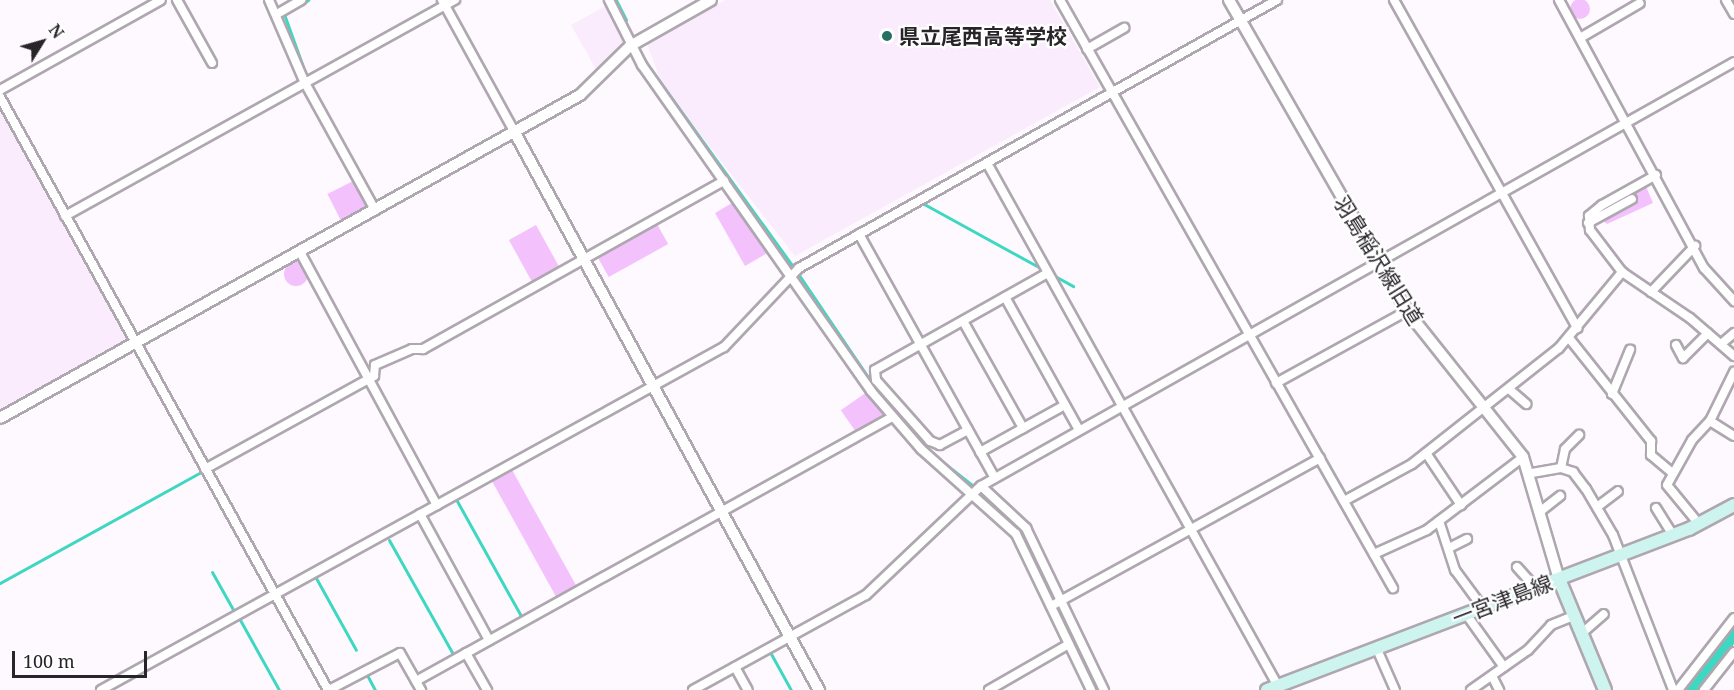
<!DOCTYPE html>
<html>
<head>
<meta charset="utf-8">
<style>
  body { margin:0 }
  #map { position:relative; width:1734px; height:690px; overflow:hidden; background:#fef9ff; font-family:"Noto Serif","Noto Sans JP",serif }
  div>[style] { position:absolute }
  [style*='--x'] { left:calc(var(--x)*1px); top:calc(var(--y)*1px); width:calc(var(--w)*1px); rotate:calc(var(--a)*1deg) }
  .built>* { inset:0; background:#faecfc }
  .green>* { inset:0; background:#f3c2fd; transform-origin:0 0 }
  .round { border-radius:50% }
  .stream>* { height:3px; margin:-1.5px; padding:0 1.5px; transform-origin:1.5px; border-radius:1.5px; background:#3ed8c2 }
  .river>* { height:16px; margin:-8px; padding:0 8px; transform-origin:8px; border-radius:8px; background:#3ed8c2 }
  .roads { filter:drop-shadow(2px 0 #afa7b0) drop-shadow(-2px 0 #afa7b0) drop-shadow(0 2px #afa7b0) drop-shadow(0 -2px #afa7b0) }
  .minor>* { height:8px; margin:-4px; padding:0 4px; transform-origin:4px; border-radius:4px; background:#fff }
  .tertiary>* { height:10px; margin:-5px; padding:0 5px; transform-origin:5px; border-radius:5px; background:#fff }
  .secondary>* { height:12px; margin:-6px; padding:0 6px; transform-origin:6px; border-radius:6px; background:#cdf4ee }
  .dots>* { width:16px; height:16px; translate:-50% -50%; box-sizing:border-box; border:3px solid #fff; border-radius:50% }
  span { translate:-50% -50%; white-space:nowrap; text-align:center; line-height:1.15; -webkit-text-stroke:4.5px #fff; paint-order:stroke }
  .poi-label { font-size:21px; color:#282529; font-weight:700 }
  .left { translate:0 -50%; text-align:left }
  .street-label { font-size:21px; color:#282529 }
  .north { position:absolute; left:12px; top:12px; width:60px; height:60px; -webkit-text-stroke:4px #fff; paint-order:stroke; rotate:53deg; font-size:16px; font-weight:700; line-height:24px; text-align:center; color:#282529 }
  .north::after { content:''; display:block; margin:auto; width:21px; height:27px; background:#282529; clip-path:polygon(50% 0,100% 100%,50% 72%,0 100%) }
  .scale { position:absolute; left:12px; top:651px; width:135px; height:27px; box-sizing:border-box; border:3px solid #282529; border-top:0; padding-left:8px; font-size:18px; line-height:21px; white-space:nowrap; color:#282529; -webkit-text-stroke:4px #fff; paint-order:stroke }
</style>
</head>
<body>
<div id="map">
  <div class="built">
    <i style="clip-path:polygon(725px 0,1050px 0,1100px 87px,795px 256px,663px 87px,647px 44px)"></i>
    <i style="clip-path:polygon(607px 5px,624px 45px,597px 71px,571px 25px)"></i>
    <i style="clip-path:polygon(0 110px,127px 340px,0 411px)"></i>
  </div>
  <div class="green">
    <i class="round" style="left:1570px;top:-1px;width:20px;height:20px"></i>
    <i style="clip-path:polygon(1643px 179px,1653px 203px,1607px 224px,1598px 217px,1602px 205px)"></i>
    <i style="left:355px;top:180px;width:30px;height:31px;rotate:63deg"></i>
    <i style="clip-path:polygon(732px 203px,769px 252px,745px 266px,715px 213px)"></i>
    <i style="left:657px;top:224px;width:23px;height:68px;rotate:61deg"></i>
    <i style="left:536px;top:225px;width:50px;height:31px;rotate:61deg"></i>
    <i class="round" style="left:284px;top:262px;width:24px;height:24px"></i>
    <i style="left:867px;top:392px;width:29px;height:32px;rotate:55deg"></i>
    <i style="left:511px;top:468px;width:135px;height:23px;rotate:61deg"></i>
  </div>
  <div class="stream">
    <i style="--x:616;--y:0;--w:22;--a:63"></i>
    <i style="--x:301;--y:5;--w:9;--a:-36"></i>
    <i style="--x:284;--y:14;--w:68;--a:70.2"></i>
    <i style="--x:644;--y:60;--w:256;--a:54.2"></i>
    <i style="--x:946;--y:180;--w:36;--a:-28"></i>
    <i style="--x:924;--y:204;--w:135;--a:28.8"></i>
    <i style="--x:793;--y:267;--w:162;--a:-29.6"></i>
    <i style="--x:799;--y:275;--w:145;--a:56"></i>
    <i style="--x:1053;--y:275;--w:23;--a:29"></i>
    <i style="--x:925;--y:448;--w:65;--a:38.1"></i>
    <i style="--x:980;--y:491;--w:34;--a:43"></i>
    <i style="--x:457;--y:501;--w:132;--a:60.9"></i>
    <i style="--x:1015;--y:522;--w:87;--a:62.5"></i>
    <i style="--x:389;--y:540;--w:131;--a:60.7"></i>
    <i style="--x:212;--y:572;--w:47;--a:60.7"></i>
    <i style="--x:316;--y:578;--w:82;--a:60.9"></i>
    <i style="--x:0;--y:583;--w:227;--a:-28.9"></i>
    <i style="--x:1060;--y:609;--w:90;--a:64.3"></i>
    <i style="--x:239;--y:618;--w:82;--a:60.9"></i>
    <i style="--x:770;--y:652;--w:43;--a:61.1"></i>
    <i style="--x:367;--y:675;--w:17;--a:62"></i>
  </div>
  <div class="river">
    <i style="--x:1692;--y:690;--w:73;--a:-55"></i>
  </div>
  <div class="roads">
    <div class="minor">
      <i style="--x:177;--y:0;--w:72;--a:60.9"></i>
      <i style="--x:269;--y:0;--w:90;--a:66.6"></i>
      <i style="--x:305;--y:83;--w:145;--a:61.1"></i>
      <i style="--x:442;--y:0;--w:152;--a:61.2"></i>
      <i style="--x:609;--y:0;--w:73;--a:63.1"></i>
      <i style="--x:642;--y:65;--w:398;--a:54.9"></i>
      <i style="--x:871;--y:391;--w:77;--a:49.2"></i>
      <i style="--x:921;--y:449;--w:127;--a:41.8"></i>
      <i style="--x:1016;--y:534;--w:173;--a:64.3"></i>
      <i style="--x:1060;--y:0;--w:676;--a:60.48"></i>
      <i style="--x:1394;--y:0;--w:376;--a:60.8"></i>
      <i style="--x:1559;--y:0;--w:305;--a:61.6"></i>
      <i style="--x:1704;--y:268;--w:45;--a:47.7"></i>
      <i style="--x:1726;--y:0;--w:16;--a:60"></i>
      <i style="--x:277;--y:14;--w:28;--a:-30"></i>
      <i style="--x:1580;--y:38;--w:69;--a:-30.3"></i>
      <i style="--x:1087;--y:49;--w:43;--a:-29.6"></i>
      <i style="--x:0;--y:90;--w:184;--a:-29.2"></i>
      <i style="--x:0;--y:97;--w:678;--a:61.05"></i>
      <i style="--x:987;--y:163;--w:599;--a:60.91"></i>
      <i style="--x:1656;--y:175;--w:62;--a:150.9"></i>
      <i style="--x:1602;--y:205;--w:17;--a:140"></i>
      <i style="--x:1589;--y:216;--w:14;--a:86"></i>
      <i style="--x:1590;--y:230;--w:53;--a:52.7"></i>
      <i style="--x:1622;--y:272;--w:82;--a:34.1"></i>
      <i style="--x:1690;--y:318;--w:58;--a:40.8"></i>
      <i style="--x:65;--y:216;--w:446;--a:-29"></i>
      <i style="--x:1588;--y:223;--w:50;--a:-28.6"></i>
      <i style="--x:859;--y:234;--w:279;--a:60.9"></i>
      <i style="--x:300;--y:252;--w:288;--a:61.6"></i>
      <i style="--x:1651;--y:292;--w:64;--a:-46.3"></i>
      <i style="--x:1005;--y:297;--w:152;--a:60.9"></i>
      <i style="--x:963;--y:321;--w:123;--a:60.7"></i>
      <i style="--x:1569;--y:338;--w:132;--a:51.5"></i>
      <i style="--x:1651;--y:441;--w:14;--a:90"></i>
      <i style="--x:1651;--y:455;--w:26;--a:40"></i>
      <i style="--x:1721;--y:344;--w:17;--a:-40"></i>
      <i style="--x:1676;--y:345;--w:15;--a:62"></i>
      <i style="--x:1683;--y:358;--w:35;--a:-45"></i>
      <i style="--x:1276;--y:383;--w:149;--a:-28.8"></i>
      <i style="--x:1509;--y:389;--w:23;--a:41"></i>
      <i style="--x:1612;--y:394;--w:48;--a:-67.8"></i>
      <i style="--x:1710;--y:421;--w:28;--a:32"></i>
      <i style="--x:968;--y:430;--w:32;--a:152"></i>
      <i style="--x:940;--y:445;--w:11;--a:-158"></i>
      <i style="--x:930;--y:441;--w:81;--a:-131.5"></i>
      <i style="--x:876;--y:380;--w:10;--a:-96"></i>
      <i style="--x:875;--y:370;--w:198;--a:-29.3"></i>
      <i style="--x:980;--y:452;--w:97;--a:-28.9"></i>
      <i style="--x:1426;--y:453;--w:63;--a:56.1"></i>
      <i style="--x:1561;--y:468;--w:19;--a:-78"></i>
      <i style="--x:1565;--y:449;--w:20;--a:-45"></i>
      <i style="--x:205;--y:469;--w:193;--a:-28.8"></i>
      <i style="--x:374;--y:376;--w:11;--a:-85"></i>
      <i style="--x:375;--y:365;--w:40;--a:-23.4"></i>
      <i style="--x:412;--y:349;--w:11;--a:0"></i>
      <i style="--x:423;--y:349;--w:345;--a:-29.2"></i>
      <i style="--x:1532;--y:473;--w:29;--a:-10"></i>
      <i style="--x:1561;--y:468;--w:13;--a:18"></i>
      <i style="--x:1573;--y:472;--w:21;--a:53"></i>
      <i style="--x:1586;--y:489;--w:53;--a:59.6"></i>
      <i style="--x:1613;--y:535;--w:166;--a:68.8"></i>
      <i style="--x:981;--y:486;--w:62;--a:43"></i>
      <i style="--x:1026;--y:528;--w:180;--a:64.3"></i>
      <i style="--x:1344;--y:501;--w:77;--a:-28.6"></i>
      <i style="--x:1412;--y:464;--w:187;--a:-38.3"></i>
      <i style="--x:1559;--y:348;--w:99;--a:-50.3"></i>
      <i style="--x:1597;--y:507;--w:26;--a:-37"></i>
      <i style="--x:1656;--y:508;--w:32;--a:58"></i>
      <i style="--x:1542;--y:510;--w:23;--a:-38"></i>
      <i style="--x:420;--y:514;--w:144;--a:61.3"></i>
      <i style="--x:1439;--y:521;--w:52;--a:71.9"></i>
      <i style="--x:1455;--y:570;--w:47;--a:53.6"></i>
      <i style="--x:1699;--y:524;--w:50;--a:-129.4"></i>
      <i style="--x:1667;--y:485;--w:51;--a:-60.9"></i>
      <i style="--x:1692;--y:440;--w:26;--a:-47"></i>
      <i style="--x:1710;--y:421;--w:55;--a:-63.9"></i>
      <i style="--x:1451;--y:547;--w:18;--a:-27"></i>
      <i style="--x:1374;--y:554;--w:58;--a:-24.4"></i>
      <i style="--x:1427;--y:530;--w:121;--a:-37.2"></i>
      <i style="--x:1517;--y:567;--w:27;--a:48"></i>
      <i style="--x:1051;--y:606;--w:307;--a:-28.8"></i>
      <i style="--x:1466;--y:614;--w:65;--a:54.4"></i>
      <i style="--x:1581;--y:634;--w:30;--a:-41"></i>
      <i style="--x:1376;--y:647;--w:47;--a:66.2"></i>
      <i style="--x:466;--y:653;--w:43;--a:60.4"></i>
      <i style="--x:735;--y:667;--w:26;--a:61"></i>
      <i style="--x:1492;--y:676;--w:16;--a:63"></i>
      <i style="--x:416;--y:681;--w:544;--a:-29.01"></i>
      <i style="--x:101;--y:690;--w:711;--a:-28.84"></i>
      <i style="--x:724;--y:347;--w:109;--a:-46.5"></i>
      <i style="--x:799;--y:268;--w:548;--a:-29.28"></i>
      <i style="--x:329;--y:690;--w:80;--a:-27.5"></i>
      <i style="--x:400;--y:653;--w:43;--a:60.4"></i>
      <i style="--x:693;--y:690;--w:197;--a:-28.8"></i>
      <i style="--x:866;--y:595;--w:158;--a:-43.5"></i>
      <i style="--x:981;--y:486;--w:864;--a:-29.38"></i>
      <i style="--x:989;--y:690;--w:92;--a:-29.9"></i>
      <i style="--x:1471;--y:690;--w:70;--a:-35.1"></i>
      <i style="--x:1528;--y:650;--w:34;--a:-47"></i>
      <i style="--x:1551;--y:625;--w:22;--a:-22"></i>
      <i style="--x:1678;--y:690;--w:91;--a:-52.1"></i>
      <i style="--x:1704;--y:690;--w:48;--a:-51.7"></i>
    </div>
    <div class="tertiary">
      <i style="--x:1229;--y:0;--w:358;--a:60.2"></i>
      <i style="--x:1407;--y:311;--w:186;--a:51.5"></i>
      <i style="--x:1523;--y:457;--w:127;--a:73.6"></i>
      <i style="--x:515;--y:133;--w:635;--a:61.38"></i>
      <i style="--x:0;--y:418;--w:664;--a:-29.11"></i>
      <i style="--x:580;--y:95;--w:70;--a:-44.4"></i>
      <i style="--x:630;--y:46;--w:93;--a:-29.6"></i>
    </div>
    <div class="secondary">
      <i style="--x:1559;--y:579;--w:120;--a:67.5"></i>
      <i style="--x:1267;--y:690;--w:452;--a:-20.9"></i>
      <i style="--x:1689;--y:529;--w:51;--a:-28.1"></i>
    </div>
  </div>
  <div class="dots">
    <i style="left:887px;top:36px;background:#276e63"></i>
  </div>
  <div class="poi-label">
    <span class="left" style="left:899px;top:36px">県立尾西高等学校</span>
  </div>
  <div class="street-label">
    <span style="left:1379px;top:260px;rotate:58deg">羽島稲沢線旧道</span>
    <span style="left:1502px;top:600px;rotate:-21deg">一宮津島線</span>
  </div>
  <div class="north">N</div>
  <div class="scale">100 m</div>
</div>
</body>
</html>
